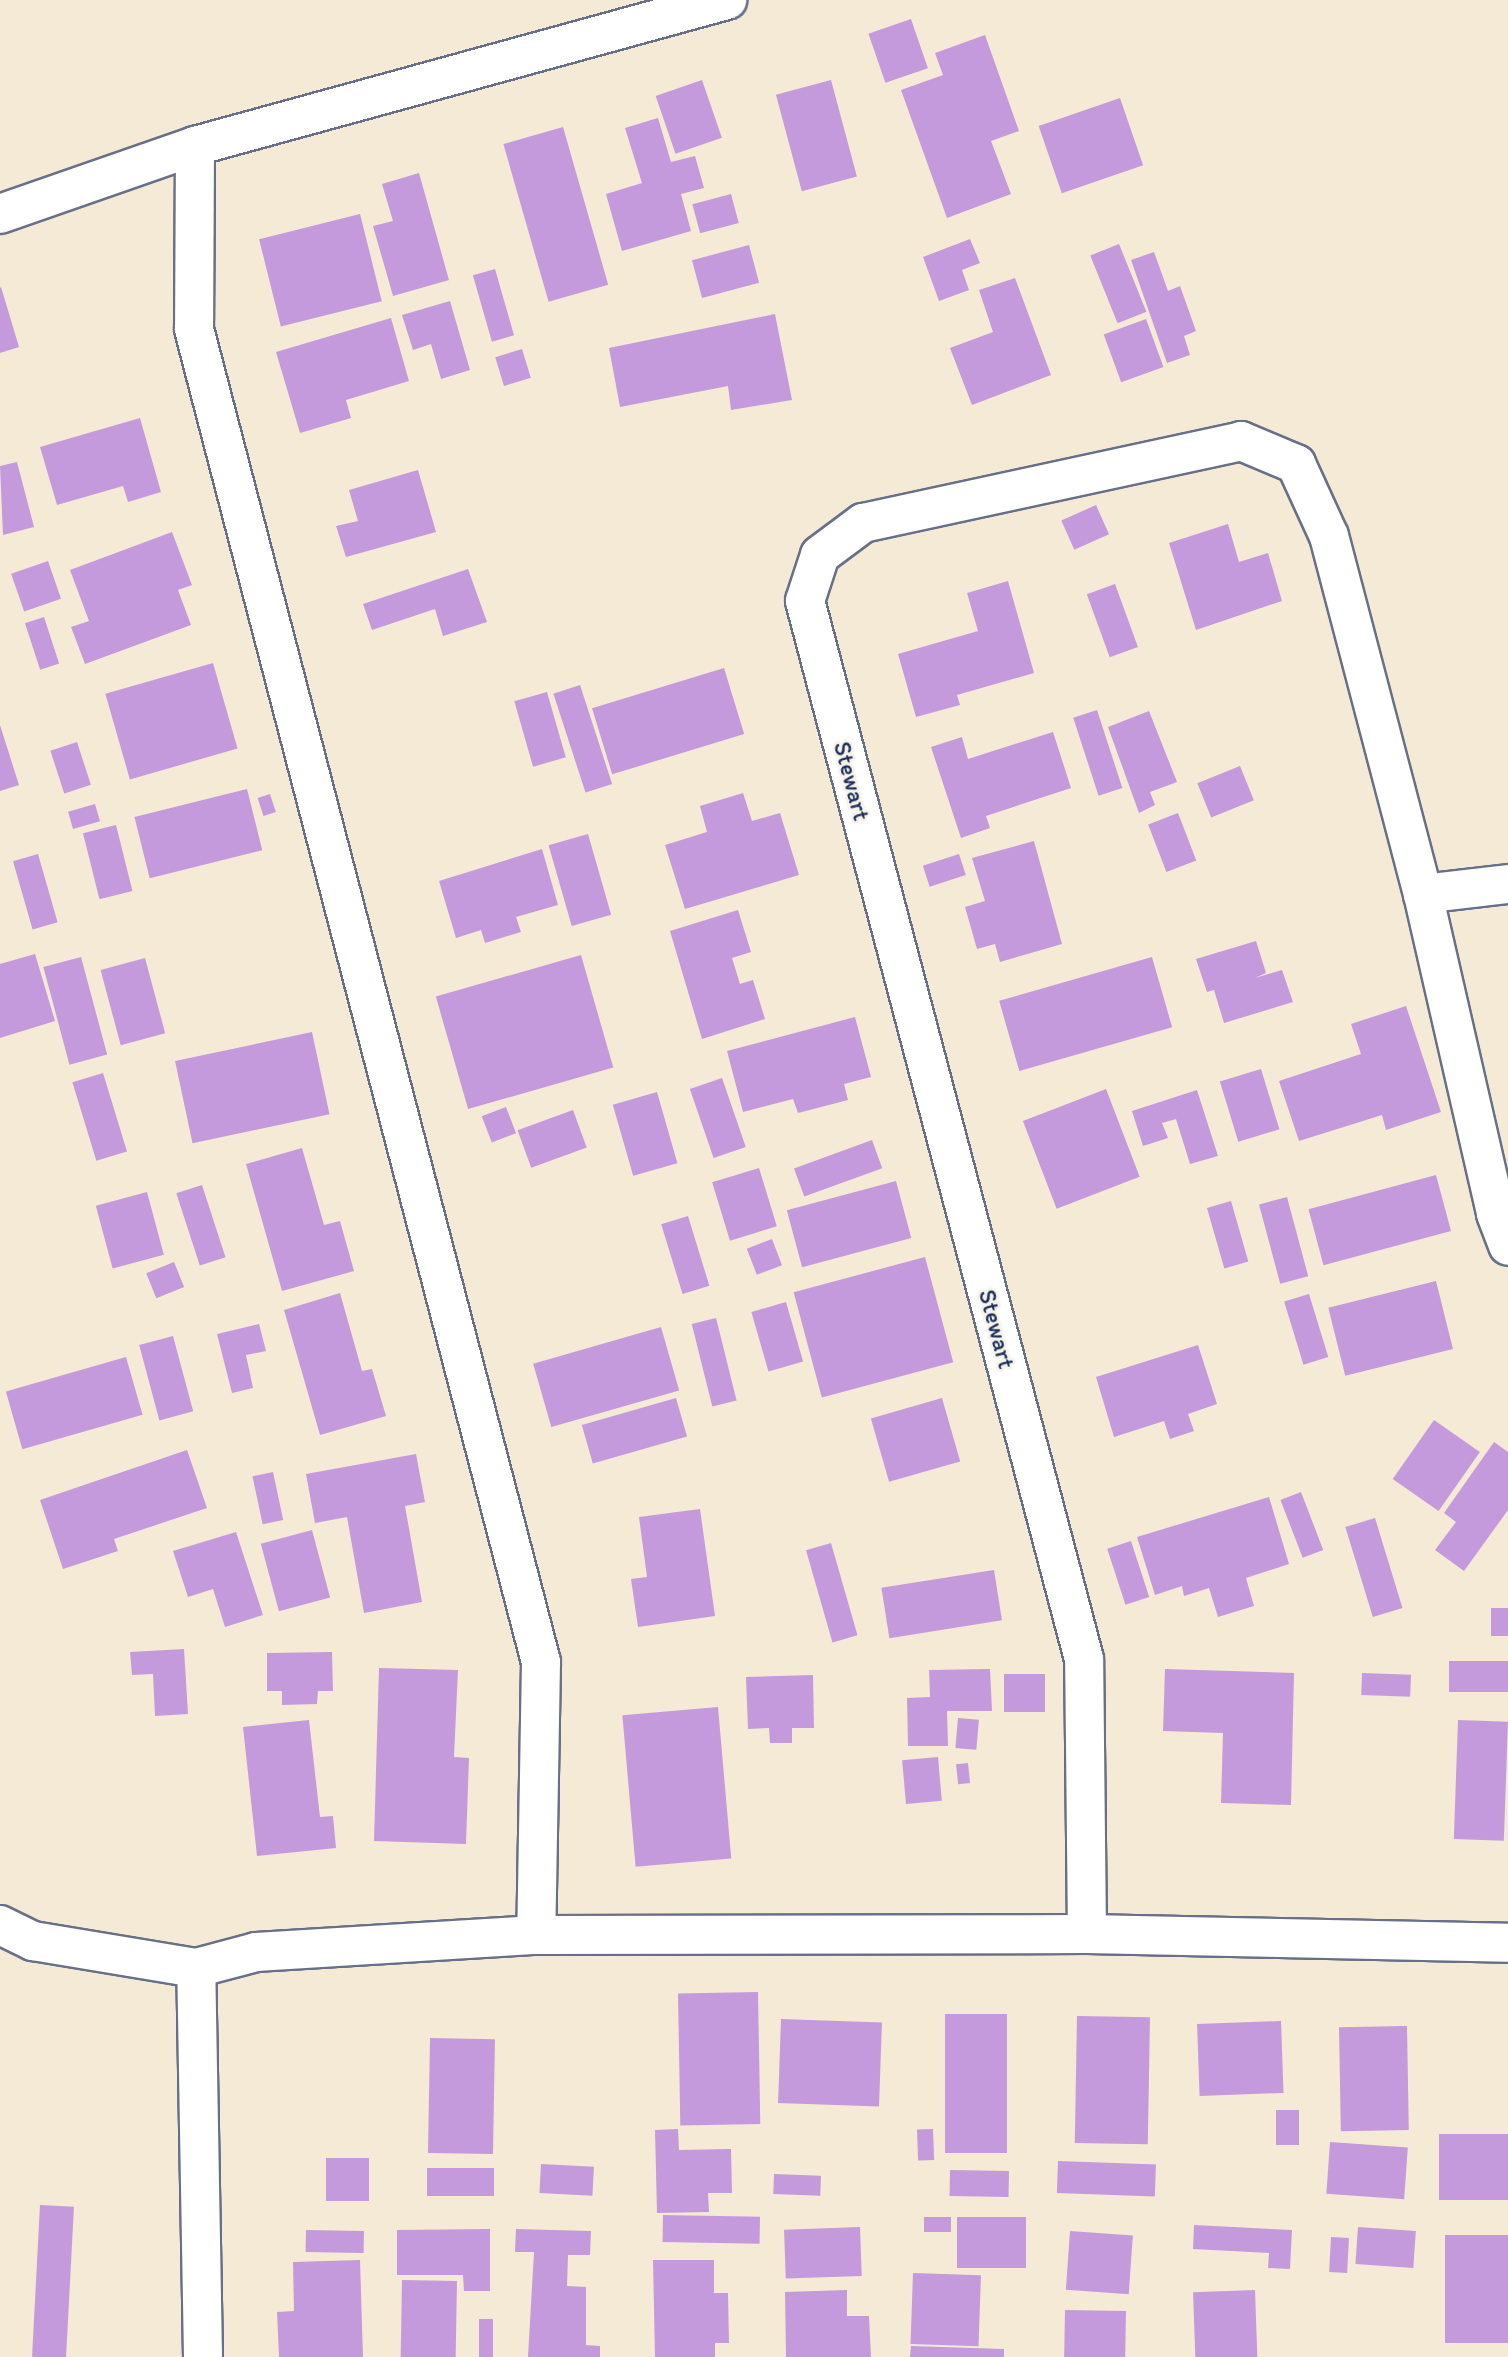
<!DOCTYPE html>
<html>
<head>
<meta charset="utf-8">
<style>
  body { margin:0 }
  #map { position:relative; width:1508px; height:2357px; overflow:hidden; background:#f4ead5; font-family:Itim,sans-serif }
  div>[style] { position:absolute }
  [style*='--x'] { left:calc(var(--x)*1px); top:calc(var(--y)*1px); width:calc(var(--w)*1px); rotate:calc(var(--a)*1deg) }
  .building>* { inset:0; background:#c49add; transform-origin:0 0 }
  .roads { filter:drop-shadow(2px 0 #677088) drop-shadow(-2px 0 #677088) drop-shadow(0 2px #677088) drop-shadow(0 -2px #677088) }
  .minor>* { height:38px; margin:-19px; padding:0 19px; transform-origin:19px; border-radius:19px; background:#fff }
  span { translate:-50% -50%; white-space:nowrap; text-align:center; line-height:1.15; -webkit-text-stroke:6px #f7f3e8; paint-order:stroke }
  .street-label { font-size:24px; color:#1b2f5e }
</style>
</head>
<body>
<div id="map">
  <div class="building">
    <i style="left:911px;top:19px;width:52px;height:45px;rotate:71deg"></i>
    <i style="clip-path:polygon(985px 35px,1019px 131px,991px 141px,1011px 194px,947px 218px,901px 90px,943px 75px,935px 53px)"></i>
    <i style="left:702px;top:80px;width:61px;height:49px;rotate:71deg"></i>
    <i style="left:831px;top:80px;width:100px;height:57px;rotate:75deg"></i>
    <i style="left:1120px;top:98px;width:71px;height:86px;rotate:71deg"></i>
    <i style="clip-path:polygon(658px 118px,671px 162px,695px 156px,704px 188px,681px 194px,691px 231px,622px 251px,606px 194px,642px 183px,625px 128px)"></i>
    <i style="left:563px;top:127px;width:164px;height:62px;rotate:74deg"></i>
    <i style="clip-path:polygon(419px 173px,449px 280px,393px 296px,373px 226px,393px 221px,382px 184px)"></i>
    <i style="left:731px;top:194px;width:30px;height:40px;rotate:75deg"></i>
    <i style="left:360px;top:214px;width:90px;height:104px;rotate:76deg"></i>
    <i style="clip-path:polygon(970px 239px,980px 263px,962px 270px,969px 290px,939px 301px,923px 257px)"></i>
    <i style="left:1119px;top:244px;width:73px;height:31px;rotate:68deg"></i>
    <i style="left:749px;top:245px;width:39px;height:59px;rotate:75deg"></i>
    <i style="clip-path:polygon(1154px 252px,1168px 291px,1180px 286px,1196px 331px,1184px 336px,1190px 355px,1167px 363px,1131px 260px)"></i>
    <i style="left:495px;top:269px;width:69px;height:23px;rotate:74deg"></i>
    <i style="clip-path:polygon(1015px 278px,1051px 375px,972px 405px,950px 348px,993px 332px,979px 290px)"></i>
    <i style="clip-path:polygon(1px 287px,19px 347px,0 353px,0 288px)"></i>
    <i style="clip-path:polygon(450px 301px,470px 370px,441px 379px,431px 344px,413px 350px,402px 315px)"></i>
    <i style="clip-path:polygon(775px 314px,792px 400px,731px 410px,728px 386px,620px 407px,609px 348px)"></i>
    <i style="clip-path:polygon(391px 318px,409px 381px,346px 400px,351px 418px,300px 433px,276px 352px)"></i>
    <i style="left:1146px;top:319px;width:51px;height:45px;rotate:70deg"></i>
    <i style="left:522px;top:349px;width:30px;height:28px;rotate:73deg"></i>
    <i style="clip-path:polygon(140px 418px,161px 492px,128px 502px,123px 486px,57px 505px,40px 447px)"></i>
    <i style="clip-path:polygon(17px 462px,34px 527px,3px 535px,0 466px)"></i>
    <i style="clip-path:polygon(418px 470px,436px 532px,346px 557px,336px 526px,358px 521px,349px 490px)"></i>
    <i style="left:1096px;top:505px;width:32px;height:38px;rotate:66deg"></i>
    <i style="clip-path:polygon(1228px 524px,1239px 562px,1268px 553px,1282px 601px,1196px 630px,1169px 543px)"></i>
    <i style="clip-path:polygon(172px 532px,192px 585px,178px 590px,191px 625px,85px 664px,71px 627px,89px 621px,70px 570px)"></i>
    <i style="left:48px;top:561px;width:40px;height:39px;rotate:71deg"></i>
    <i style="clip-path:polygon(468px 569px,487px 622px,443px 636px,435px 609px,372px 630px,363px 604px)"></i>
    <i style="clip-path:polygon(1008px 581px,1034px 673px,957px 695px,960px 705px,916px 717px,898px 654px,978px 631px,967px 593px)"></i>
    <i style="left:1115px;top:584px;width:67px;height:30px;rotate:70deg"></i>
    <i style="left:44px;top:617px;width:49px;height:20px;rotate:72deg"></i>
    <i style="left:213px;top:663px;width:89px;height:112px;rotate:74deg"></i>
    <i style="left:724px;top:668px;width:69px;height:138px;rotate:73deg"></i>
    <i style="left:580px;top:685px;width:104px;height:28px;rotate:72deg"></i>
    <i style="left:547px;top:692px;width:68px;height:34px;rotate:74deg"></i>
    <i style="left:1097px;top:710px;width:82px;height:25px;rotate:72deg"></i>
    <i style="clip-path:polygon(1149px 711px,1177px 782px,1150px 792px,1155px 805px,1139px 813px,1108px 727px)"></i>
    <i style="clip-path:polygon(0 725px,19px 785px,0 791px)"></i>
    <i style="clip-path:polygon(1053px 732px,1071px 788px,986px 816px,990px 828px,961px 838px,931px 747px,962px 737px,968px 759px)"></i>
    <i style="left:77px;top:742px;width:45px;height:28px;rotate:72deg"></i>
    <i style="left:1240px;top:766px;width:37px;height:46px;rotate:68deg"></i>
    <i style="left:247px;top:789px;width:63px;height:116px;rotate:76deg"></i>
    <i style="clip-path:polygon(743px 793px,752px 821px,780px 813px,799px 875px,685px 909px,665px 845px,707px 832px,700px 806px)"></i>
    <i style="left:270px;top:794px;width:19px;height:13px;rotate:72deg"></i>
    <i style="left:95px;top:804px;width:18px;height:28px;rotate:74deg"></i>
    <i style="left:1178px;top:813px;width:51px;height:32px;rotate:69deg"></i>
    <i style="left:116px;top:825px;width:68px;height:34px;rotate:76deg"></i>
    <i style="left:588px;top:834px;width:84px;height:41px;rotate:74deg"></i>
    <i style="clip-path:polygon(1034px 841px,1062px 944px,1000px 962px,995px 944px,977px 949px,965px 907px,985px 901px,972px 858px)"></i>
    <i style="clip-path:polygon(542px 849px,558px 905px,516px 917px,521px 932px,485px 943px,481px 930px,456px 938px,439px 881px)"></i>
    <i style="left:38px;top:854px;width:71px;height:26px;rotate:74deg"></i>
    <i style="left:959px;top:854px;width:22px;height:38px;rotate:72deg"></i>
    <i style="clip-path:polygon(738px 910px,751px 952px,732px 958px,740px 984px,753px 980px,765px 1019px,702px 1039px,670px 931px)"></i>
    <i style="clip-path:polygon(1256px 941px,1266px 973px,1255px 978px,1282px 970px,1293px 1002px,1224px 1023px,1214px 990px,1207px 992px,1196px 959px)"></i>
    <i style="clip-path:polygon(35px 954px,55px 1021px,0 1038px,0 964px)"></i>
    <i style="left:581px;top:955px;width:117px;height:151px;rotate:74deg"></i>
    <i style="left:81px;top:957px;width:101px;height:39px;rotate:75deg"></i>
    <i style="left:1152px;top:957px;width:73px;height:159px;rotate:74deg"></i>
    <i style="left:145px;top:958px;width:78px;height:46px;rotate:75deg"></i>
    <i style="clip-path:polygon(1406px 1006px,1441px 1112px,1386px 1130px,1382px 1115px,1299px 1141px,1279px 1081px,1361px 1054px,1351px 1024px)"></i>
    <i style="clip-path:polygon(855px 1017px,871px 1077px,844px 1084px,848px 1100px,798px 1113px,793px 1099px,743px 1112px,727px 1051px)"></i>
    <i style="left:312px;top:1032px;width:84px;height:140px;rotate:78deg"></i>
    <i style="left:1261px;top:1069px;width:63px;height:43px;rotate:73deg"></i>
    <i style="left:103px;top:1073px;width:82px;height:32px;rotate:73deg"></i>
    <i style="left:722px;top:1078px;width:73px;height:34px;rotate:71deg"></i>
    <i style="left:1106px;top:1089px;width:94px;height:89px;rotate:69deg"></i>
    <i style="clip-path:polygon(1197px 1090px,1218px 1156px,1190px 1164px,1176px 1119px,1162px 1123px,1168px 1138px,1143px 1146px,1132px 1111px)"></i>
    <i style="left:657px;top:1092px;width:74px;height:46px;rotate:74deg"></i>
    <i style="left:506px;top:1107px;width:28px;height:26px;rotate:69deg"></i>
    <i style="left:573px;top:1110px;width:40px;height:59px;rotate:70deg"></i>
    <i style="left:872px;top:1140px;width:30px;height:83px;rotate:70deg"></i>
    <i style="clip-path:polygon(302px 1148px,324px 1225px,340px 1221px,354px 1271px,282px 1291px,246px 1164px)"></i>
    <i style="left:759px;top:1168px;width:61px;height:49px;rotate:73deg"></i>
    <i style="left:1436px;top:1175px;width:58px;height:132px;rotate:75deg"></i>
    <i style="left:896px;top:1181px;width:59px;height:113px;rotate:75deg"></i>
    <i style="left:202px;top:1185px;width:76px;height:27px;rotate:72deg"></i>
    <i style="left:147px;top:1192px;width:65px;height:53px;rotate:75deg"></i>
    <i style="left:1287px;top:1197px;width:82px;height:29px;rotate:75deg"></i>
    <i style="left:1231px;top:1201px;width:63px;height:25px;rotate:74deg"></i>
    <i style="left:688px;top:1216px;width:73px;height:28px;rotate:73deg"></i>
    <i style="left:772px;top:1239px;width:28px;height:27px;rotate:69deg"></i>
    <i style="left:925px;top:1257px;width:109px;height:136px;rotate:75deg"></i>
    <i style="left:174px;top:1262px;width:27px;height:30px;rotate:68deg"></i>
    <i style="left:1436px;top:1281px;width:70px;height:111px;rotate:76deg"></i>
    <i style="clip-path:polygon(340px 1293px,362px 1371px,372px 1369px,386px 1416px,320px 1435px,284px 1310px)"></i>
    <i style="left:1309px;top:1294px;width:66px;height:26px;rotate:73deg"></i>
    <i style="left:786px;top:1302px;width:62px;height:36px;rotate:74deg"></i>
    <i style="left:716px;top:1318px;width:85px;height:25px;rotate:76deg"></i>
    <i style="clip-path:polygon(259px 1324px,266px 1351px,246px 1355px,253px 1388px,232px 1393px,217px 1334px)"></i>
    <i style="left:661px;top:1327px;width:66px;height:133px;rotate:74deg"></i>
    <i style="left:173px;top:1336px;width:78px;height:35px;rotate:75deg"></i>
    <i style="clip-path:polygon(1198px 1345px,1217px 1404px,1188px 1414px,1194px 1431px,1170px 1439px,1164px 1421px,1114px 1437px,1096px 1377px)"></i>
    <i style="left:126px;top:1357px;width:60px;height:125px;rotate:74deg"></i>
    <i style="left:676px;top:1398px;width:40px;height:98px;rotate:74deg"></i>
    <i style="left:942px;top:1398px;width:66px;height:74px;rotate:74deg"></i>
    <i style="left:1434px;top:1420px;width:56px;height:72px;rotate:35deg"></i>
    <i style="clip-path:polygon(1494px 1442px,1508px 1452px,1508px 1510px,1464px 1571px,1435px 1550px,1456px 1522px,1444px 1513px)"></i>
    <i style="clip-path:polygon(187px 1450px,207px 1508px,114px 1539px,118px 1551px,63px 1569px,40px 1500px)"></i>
    <i style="clip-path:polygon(416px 1454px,425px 1502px,405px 1506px,422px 1602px,364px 1613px,347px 1517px,315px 1523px,306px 1474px)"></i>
    <i style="left:273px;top:1472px;width:49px;height:21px;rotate:78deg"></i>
    <i style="left:1301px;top:1492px;width:62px;height:22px;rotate:69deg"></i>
    <i style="clip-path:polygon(1269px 1497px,1289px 1564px,1246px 1578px,1254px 1606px,1218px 1617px,1209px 1588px,1184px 1596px,1182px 1586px,1155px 1595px,1137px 1537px)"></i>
    <i style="clip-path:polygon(700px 1509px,715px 1616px,638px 1627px,631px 1579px,647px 1577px,639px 1517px)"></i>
    <i style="left:1375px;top:1518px;width:94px;height:31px;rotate:73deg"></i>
    <i style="left:312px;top:1530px;width:70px;height:53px;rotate:75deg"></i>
    <i style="clip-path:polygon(236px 1532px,263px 1615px,225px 1627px,213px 1589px,188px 1597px,173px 1551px)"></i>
    <i style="left:1131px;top:1541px;width:59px;height:25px;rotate:72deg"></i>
    <i style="left:831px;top:1543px;width:96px;height:26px;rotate:74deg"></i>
    <i style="left:994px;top:1570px;width:51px;height:114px;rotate:81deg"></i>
    <i style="left:1491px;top:1608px;width:17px;height:28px"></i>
    <i style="clip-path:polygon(184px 1649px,188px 1714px,155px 1716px,153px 1674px,132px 1675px,130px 1652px)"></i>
    <i style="clip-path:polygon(332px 1652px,333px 1691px,318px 1691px,317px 1704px,282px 1705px,282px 1691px,267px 1691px,267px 1653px)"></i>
    <i style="left:1508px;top:1661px;width:31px;height:59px;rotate:90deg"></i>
    <i style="clip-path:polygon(379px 1668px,458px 1670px,454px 1757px,469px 1758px,466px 1844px,374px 1841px)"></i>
    <i style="clip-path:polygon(990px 1669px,992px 1711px,947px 1711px,948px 1746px,908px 1746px,907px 1698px,930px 1697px,929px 1670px)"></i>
    <i style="clip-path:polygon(1165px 1669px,1294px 1673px,1291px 1805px,1221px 1803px,1223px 1733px,1163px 1731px)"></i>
    <i style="left:1362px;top:1673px;width:49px;height:22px;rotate:2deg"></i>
    <i style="left:1004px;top:1674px;width:41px;height:38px"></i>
    <i style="clip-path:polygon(813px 1675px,814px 1728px,792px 1728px,792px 1743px,770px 1743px,769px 1728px,748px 1729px,746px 1677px)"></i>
    <i style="left:718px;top:1707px;width:152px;height:96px;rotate:85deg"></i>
    <i style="left:958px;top:1718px;width:21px;height:30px;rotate:5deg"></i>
    <i style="clip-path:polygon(309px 1720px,320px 1817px,333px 1816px,336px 1848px,257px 1856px,243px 1727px)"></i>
    <i style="left:1458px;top:1720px;width:50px;height:119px;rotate:2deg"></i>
    <i style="left:938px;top:1757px;width:44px;height:36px;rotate:85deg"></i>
    <i style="left:968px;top:1763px;width:20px;height:12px;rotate:84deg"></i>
    <i style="left:758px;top:1992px;width:132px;height:80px;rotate:89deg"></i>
    <i style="left:945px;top:2014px;width:62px;height:139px"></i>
    <i style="left:1077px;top:2016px;width:73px;height:127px;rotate:1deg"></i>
    <i style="left:781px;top:2019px;width:101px;height:84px;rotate:2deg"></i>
    <i style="left:1281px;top:2021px;width:72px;height:84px;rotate:88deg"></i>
    <i style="left:1407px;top:2026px;width:104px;height:68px;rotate:89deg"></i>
    <i style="left:430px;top:2038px;width:65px;height:115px;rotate:1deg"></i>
    <i style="left:1276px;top:2110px;width:23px;height:35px"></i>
    <i style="clip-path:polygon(678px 2129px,679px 2150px,731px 2149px,732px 2193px,708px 2193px,709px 2212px,657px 2213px,655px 2130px)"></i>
    <i style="left:933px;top:2129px;width:31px;height:16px;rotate:88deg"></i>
    <i style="left:1508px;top:2134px;width:66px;height:69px;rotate:90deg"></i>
    <i style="left:1330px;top:2142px;width:78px;height:52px;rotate:4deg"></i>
    <i style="left:326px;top:2158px;width:43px;height:43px"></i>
    <i style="left:1058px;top:2161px;width:98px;height:32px;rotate:2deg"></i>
    <i style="left:541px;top:2164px;width:53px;height:29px;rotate:3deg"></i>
    <i style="left:427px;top:2168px;width:67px;height:28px"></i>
    <i style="left:950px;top:2170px;width:59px;height:26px;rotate:1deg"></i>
    <i style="left:774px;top:2174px;width:47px;height:20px;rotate:2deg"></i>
    <i style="left:40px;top:2205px;width:34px;height:152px;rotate:3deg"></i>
    <i style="left:663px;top:2215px;width:97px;height:27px;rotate:1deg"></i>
    <i style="left:924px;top:2217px;width:27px;height:15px"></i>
    <i style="left:1026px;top:2217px;width:51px;height:69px;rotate:90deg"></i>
    <i style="clip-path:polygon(1194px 2225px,1292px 2230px,1290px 2269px,1268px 2268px,1269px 2253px,1193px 2249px)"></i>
    <i style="left:860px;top:2227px;width:49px;height:76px;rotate:88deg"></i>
    <i style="left:1358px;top:2227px;width:58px;height:37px;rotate:4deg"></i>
    <i style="clip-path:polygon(490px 2229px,490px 2291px,464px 2291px,463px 2275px,397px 2275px,397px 2230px)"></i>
    <i style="clip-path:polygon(516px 2229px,591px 2231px,590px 2255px,568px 2255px,567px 2286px,586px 2287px,586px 2345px,600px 2346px,600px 2357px,528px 2357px,534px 2252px,515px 2252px)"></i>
    <i style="left:306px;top:2230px;width:58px;height:22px;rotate:1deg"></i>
    <i style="left:1070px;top:2231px;width:63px;height:59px;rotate:4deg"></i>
    <i style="left:1508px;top:2235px;width:108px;height:63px;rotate:90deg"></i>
    <i style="left:1331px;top:2237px;width:18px;height:35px;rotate:3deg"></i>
    <i style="clip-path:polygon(360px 2260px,363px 2357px,279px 2357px,277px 2312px,294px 2311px,293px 2262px)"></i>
    <i style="clip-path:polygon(653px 2260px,714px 2260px,714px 2293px,728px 2293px,729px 2343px,715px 2343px,715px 2357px,655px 2357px)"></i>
    <i style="left:913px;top:2273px;width:68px;height:71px;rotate:2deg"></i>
    <i style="left:402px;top:2280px;width:55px;height:77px;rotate:1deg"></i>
    <i style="clip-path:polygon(847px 2290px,847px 2316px,869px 2316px,871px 2357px,786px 2357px,785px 2292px)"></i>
    <i style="left:1255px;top:2290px;width:67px;height:62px;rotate:88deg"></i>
    <i style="left:1065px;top:2310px;width:61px;height:47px;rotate:1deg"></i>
    <i style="left:479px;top:2319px;width:14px;height:38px"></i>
    <i style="clip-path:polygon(911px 2346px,1004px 2349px,1004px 2357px,910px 2357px)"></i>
  </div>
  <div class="roads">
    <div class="minor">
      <i style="--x:195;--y:146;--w:183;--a:90.3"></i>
      <i style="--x:194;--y:329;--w:1377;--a:75.41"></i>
      <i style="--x:541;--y:1662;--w:273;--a:91"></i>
      <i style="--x:0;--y:214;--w:207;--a:-19.2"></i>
      <i style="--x:195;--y:146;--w:552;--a:-15.35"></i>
      <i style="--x:1423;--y:894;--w:86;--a:-6.7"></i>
      <i style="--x:0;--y:1925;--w:37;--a:26"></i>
      <i style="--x:33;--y:1941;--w:165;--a:9.4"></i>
      <i style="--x:1087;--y:1934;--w:275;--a:-90.6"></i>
      <i style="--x:1084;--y:1659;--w:1094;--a:-104.77"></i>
      <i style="--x:805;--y:601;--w:48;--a:-71.9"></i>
      <i style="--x:820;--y:555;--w:54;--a:-36.7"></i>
      <i style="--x:863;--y:523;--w:387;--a:-12.2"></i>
      <i style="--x:1241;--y:441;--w:60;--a:22.7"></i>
      <i style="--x:1296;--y:464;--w:79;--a:65.4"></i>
      <i style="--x:1329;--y:536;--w:370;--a:75.3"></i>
      <i style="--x:1423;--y:894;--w:328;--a:77.1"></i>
      <i style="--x:1496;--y:1214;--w:34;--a:69"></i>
      <i style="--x:203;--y:2357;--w:389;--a:-91"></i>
      <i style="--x:196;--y:1968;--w:62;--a:-14.9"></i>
      <i style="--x:256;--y:1952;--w:281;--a:-3.5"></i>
      <i style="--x:536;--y:1935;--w:551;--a:-0.1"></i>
      <i style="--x:1087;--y:1934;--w:421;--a:1.2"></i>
    </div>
  </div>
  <div class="street-label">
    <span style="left:852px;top:781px;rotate:75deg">Stewart</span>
    <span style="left:997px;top:1329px;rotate:75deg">Stewart</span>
  </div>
</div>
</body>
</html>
